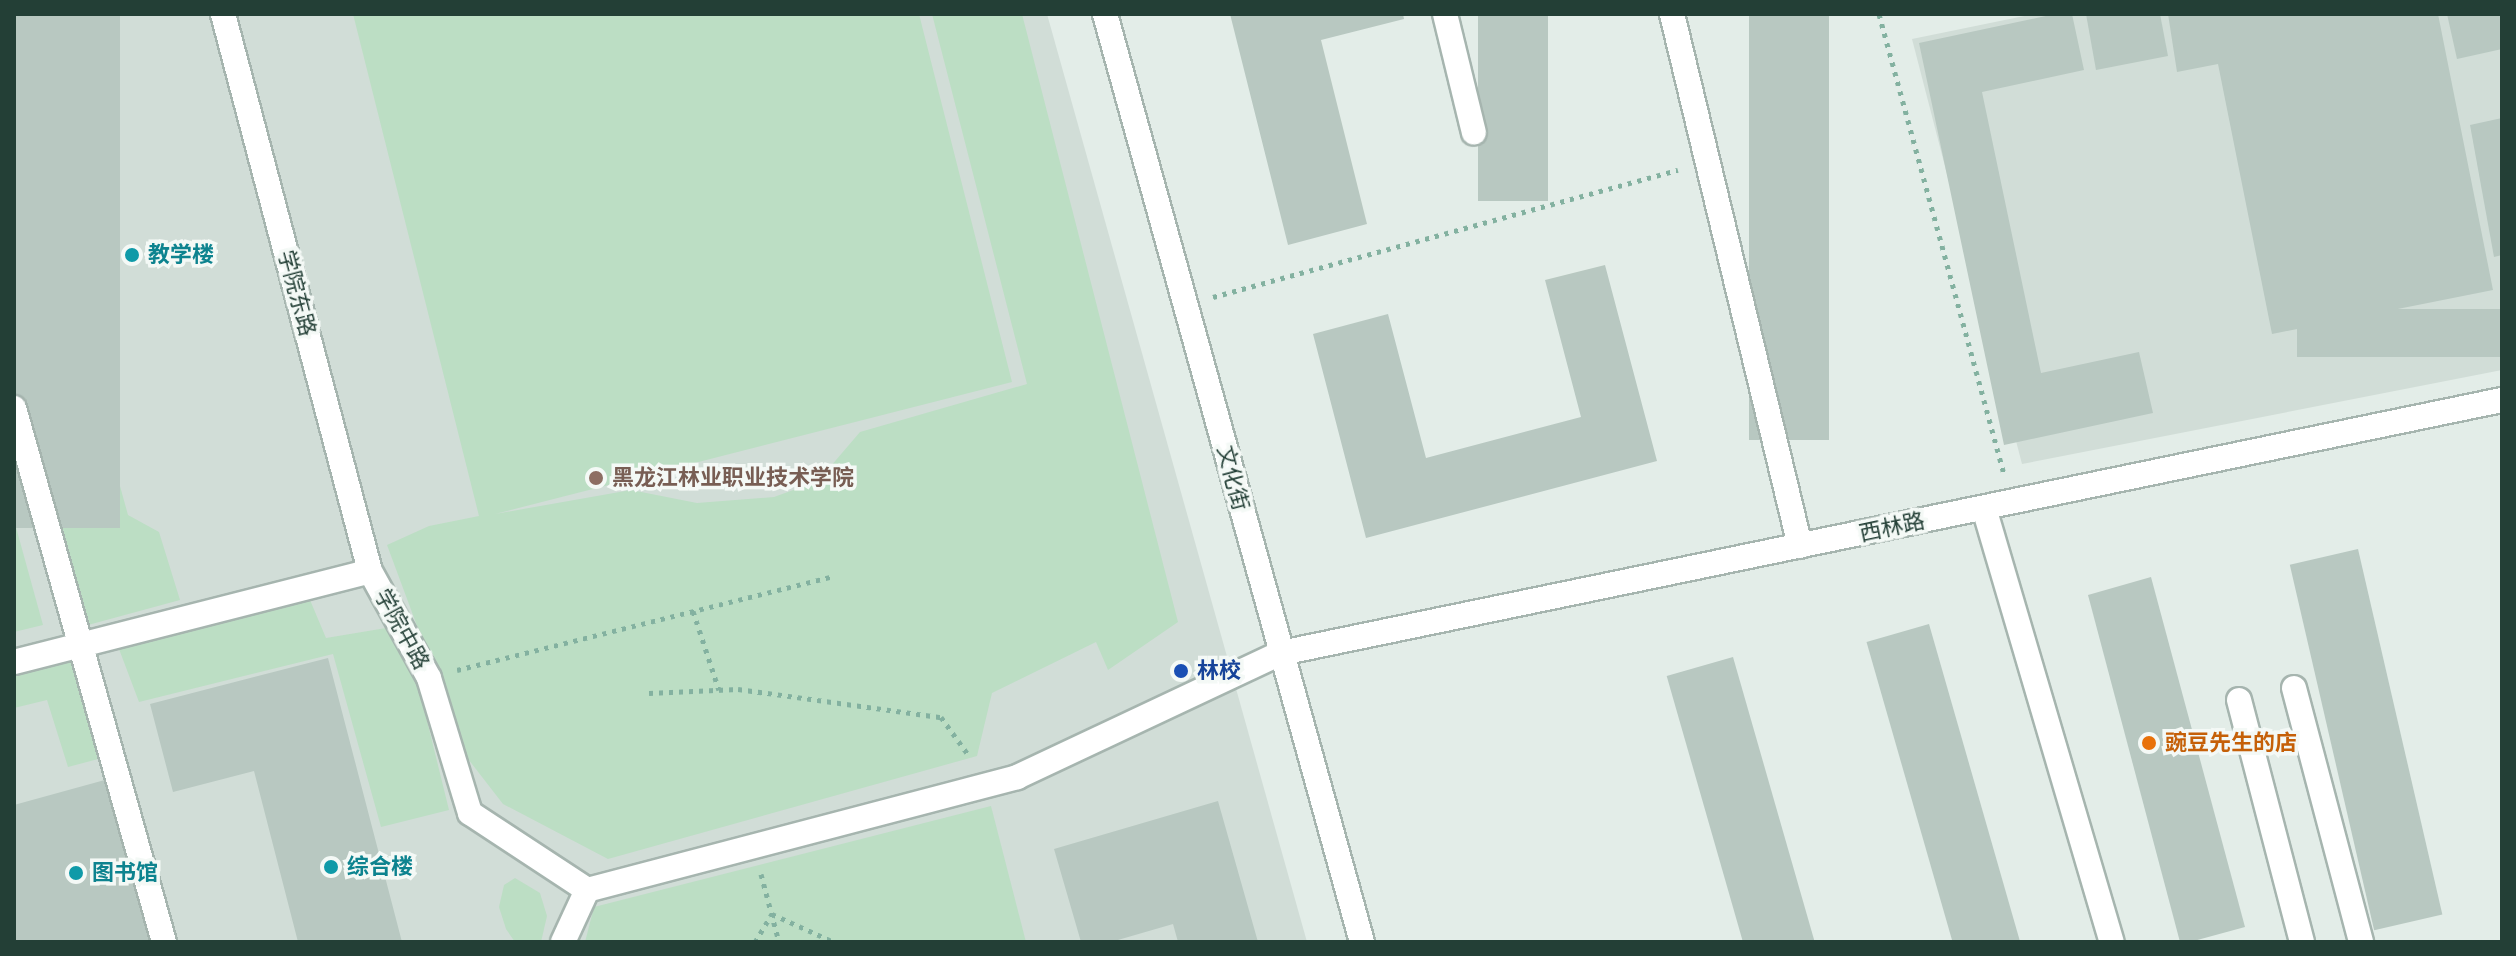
<!DOCTYPE html>
<html>
<head>
<meta charset="utf-8">
<style>
  body { margin:0 }
  #map { position:relative; width:2516px; height:956px; overflow:hidden; background:#e3ede8; font-family:Figtree,"Noto Sans SC",sans-serif }
  div>[style] { position:absolute }
  [style*='--x'] { left:calc(var(--x)*1px); top:calc(var(--y)*1px); width:calc(var(--w)*1px); rotate:calc(var(--a)*1deg) }
  .built>* { inset:0; background:#d1ddd7 }
  .green>* { inset:0; background:#bcdec4 }
  .building>* { inset:0; background:#b8c8c1; transform-origin:0 0 }
  .path>* { height:5px; margin-top:-2.5px; transform-origin:0; background:repeating-linear-gradient(90deg,#83b1a0 0 4px,transparent 0 10px) }
  .roads { filter:drop-shadow(2px 0 #a6b5af) drop-shadow(-2px 0 #a6b5af) drop-shadow(0 2px #a6b5af) drop-shadow(0 -2px #a6b5af) }
  .minor>* { height:24px; margin:-12px; padding:0 12px; transform-origin:12px; border-radius:12px; background:#fff }
  .dots>* { width:22px; height:22px; translate:-50% -50%; box-sizing:border-box; border:4px solid #f4f9f6; border-radius:50% }
  span { translate:-50% -50%; white-space:nowrap; text-align:center; line-height:1.15; -webkit-text-stroke:7px #f4f9f6; paint-order:stroke }
  .culture-label { font-size:22px; color:#0d838f; font-weight:700 }
  .left { translate:0 -50%; text-align:left }
  .street-label { font-size:22px; color:#233f36 }
  .education-label { font-size:22px; color:#785e54; font-weight:700 }
  .transit-label { font-size:22px; color:#164399; font-weight:700 }
  .food-label { font-size:22px; color:#c56008; font-weight:700 }
  .frame { position:absolute; inset:0; border:16px solid #233f36; pointer-events:none }
</style>
</head>
<body>
<div id="map">
  <div class="built">
    <i style="clip-path:polygon(14px 14px,1047px 14px,1307px 942px,14px 942px)"></i>
    <i style="clip-path:polygon(2034px 14px,2502px 14px,2502px 370px,2022px 464px,1912px 39px)"></i>
  </div>
  <div class="green">
    <i style="clip-path:polygon(353px 14px,919px 14px,1012px 382px,495px 514px,631px 490px,697px 503px,774px 497px,818px 481px,860px 432px,1027px 384px,932px 14px,1022px 14px,1178px 622px,1108px 670px,1096px 642px,992px 693px,977px 756px,608px 859px,503px 804px,465px 755px,387px 545px,429px 526px,479px 516px)"></i>
    <i style="clip-path:polygon(14px 103px,128px 515px,159px 532px,180px 600px,88px 625px,14px 343px)"></i>
    <i style="clip-path:polygon(14px 520px,43px 625px,14px 632px)"></i>
    <i style="clip-path:polygon(310px 600px,326px 638px,386px 628px,418px 684px,449px 810px,381px 827px,333px 654px,139px 702px,119px 649px)"></i>
    <i style="clip-path:polygon(93px 654px,121px 753px,68px 767px,47px 700px,14px 708px,14px 674px)"></i>
    <i style="clip-path:polygon(991px 806px,1026px 942px,585px 942px,594px 907px)"></i>
    <i style="clip-path:polygon(515px 878px,540px 893px,547px 916px,541px 942px,515px 942px,506px 929px,499px 907px,504px 885px)"></i>
  </div>
  <div class="building">
    <i style="left:14px;top:14px;width:106px;height:514px"></i>
    <i style="clip-path:polygon(1230px 14px,1403px 14px,1404px 19px,1321px 40px,1367px 224px,1288px 245px)"></i>
    <i style="left:1478px;top:14px;width:70px;height:187px"></i>
    <i style="left:1749px;top:14px;width:80px;height:426px"></i>
    <i style="clip-path:polygon(2055px 14px,2072px 14px,2084px 70px,1982px 92px,2041px 373px,2139px 352px,2153px 413px,2004px 445px,1919px 43px)"></i>
    <i style="clip-path:polygon(2086px 14px,2160px 14px,2168px 56px,2096px 70px)"></i>
    <i style="clip-path:polygon(2168px 14px,2438px 14px,2493px 290px,2272px 334px,2218px 64px,2177px 72px)"></i>
    <i style="clip-path:polygon(2447px 14px,2502px 14px,2502px 49px,2457px 59px)"></i>
    <i style="clip-path:polygon(2502px 118px,2502px 255px,2494px 257px,2470px 125px)"></i>
    <i style="clip-path:polygon(1605px 265px,1657px 461px,1366px 538px,1313px 334px,1388px 314px,1426px 458px,1581px 417px,1545px 280px)"></i>
    <i style="left:2502px;top:309px;width:48px;height:205px;rotate:90deg"></i>
    <i style="left:2358px;top:549px;width:375px;height:70px;rotate:77deg"></i>
    <i style="clip-path:polygon(2151px 577px,2245px 927px,2190px 942px,2180px 942px,2088px 595px)"></i>
    <i style="left:1929px;top:624px;width:331px;height:65px;rotate:74deg"></i>
    <i style="left:1733px;top:657px;width:296px;height:69px;rotate:74deg"></i>
    <i style="clip-path:polygon(328px 658px,402px 942px,298px 942px,254px 771px,173px 792px,150px 704px)"></i>
    <i style="clip-path:polygon(112px 778px,157px 942px,14px 942px,14px 805px)"></i>
    <i style="clip-path:polygon(1218px 801px,1258px 942px,1178px 942px,1173px 924px,1111px 942px,1081px 942px,1054px 849px)"></i>
  </div>
  <div class="path">
    <i style="--x:1879;--y:14;--w:477;--a:74.8"></i>
    <i style="--x:1213;--y:297;--w:482;--a:-15.3"></i>
    <i style="--x:693;--y:611;--w:83;--a:71.8"></i>
    <i style="--x:457;--y:670;--w:388;--a:-14"></i>
    <i style="--x:649;--y:693;--w:89;--a:-2.6"></i>
    <i style="--x:738;--y:689;--w:205;--a:7.9"></i>
    <i style="--x:941;--y:717;--w:49;--a:54.1"></i>
    <i style="--x:761;--y:874;--w:70;--a:75.2"></i>
    <i style="--x:755;--y:942;--w:33;--a:-59"></i>
    <i style="--x:772;--y:914;--w:68;--a:24.3"></i>
  </div>
  <div class="roads">
    <div class="minor">
      <i style="--x:223;--y:14;--w:576;--a:75.22"></i>
      <i style="--x:1105;--y:14;--w:963;--a:74.52"></i>
      <i style="--x:1445;--y:14;--w:122;--a:76.3"></i>
      <i style="--x:1672;--y:14;--w:547;--a:76.47"></i>
      <i style="--x:14;--y:408;--w:555;--a:74.31"></i>
      <i style="--x:1984;--y:508;--w:452;--a:73.6"></i>
      <i style="--x:14;--y:662;--w:367;--a:-14.3"></i>
      <i style="--x:370;--y:571;--w:122;--a:61.1"></i>
      <i style="--x:429;--y:678;--w:141;--a:73.1"></i>
      <i style="--x:470;--y:813;--w:140;--a:33.3"></i>
      <i style="--x:2294;--y:688;--w:263;--a:75.2"></i>
      <i style="--x:2239;--y:700;--w:250;--a:75.4"></i>
      <i style="--x:587;--y:890;--w:445;--a:-14.7"></i>
      <i style="--x:1017;--y:777;--w:292;--a:-25.2"></i>
      <i style="--x:1281;--y:653;--w:1247;--a:-11.71"></i>
      <i style="--x:563;--y:942;--w:57;--a:-65.2"></i>
    </div>
  </div>
  <div class="dots">
    <i style="left:132px;top:255px;background:#0f9aa8"></i>
    <i style="left:596px;top:478px;background:#8d6e63"></i>
    <i style="left:1181px;top:671px;background:#1a4fb4"></i>
    <i style="left:2149px;top:743px;background:#e8710a"></i>
    <i style="left:331px;top:867px;background:#0f9aa8"></i>
    <i style="left:76px;top:873px;background:#0f9aa8"></i>
  </div>
  <div class="culture-label">
    <span class="left" style="left:148px;top:255px">教学楼</span>
    <span class="left" style="left:347px;top:867px">综合楼</span>
    <span class="left" style="left:92px;top:873px">图书馆</span>
  </div>
  <div class="street-label">
    <span style="left:297px;top:293px;rotate:75deg">学院东路</span>
    <span style="left:1233px;top:478px;rotate:75deg">文化街</span>
    <span style="left:1892px;top:527px;rotate:-12deg">西林路</span>
    <span style="left:402px;top:629px;rotate:61deg">学院中路</span>
  </div>
  <div class="education-label">
    <span class="left" style="left:612px;top:478px">黑龙江林业职业技术学院</span>
  </div>
  <div class="transit-label">
    <span class="left" style="left:1197px;top:671px">林校</span>
  </div>
  <div class="food-label">
    <span class="left" style="left:2165px;top:743px">豌豆先生的店</span>
  </div>
  <div class="frame"></div>
</div>
</body>
</html>
